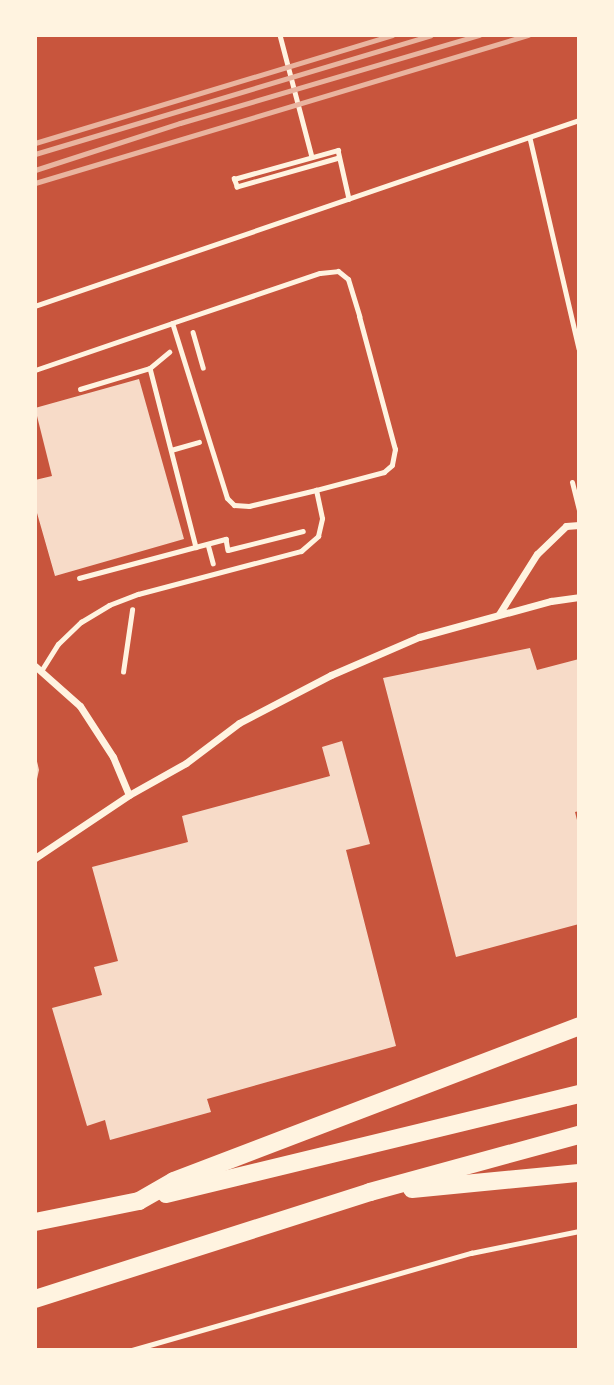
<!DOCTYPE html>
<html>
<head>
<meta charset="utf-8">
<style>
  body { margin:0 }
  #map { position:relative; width:614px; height:1385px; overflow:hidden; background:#c8553d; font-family:Montserrat,sans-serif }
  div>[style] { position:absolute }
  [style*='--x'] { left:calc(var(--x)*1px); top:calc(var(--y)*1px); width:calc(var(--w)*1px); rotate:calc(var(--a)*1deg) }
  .building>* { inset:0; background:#f7dbc8 }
  .path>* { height:4.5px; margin:-2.25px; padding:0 2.25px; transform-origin:2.25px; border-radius:2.25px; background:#fff3e0 }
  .service>* { height:5px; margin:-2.5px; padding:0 2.5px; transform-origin:2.5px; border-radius:2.5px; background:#fff3e0 }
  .minor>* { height:7px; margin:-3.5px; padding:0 3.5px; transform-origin:3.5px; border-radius:3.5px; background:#fff3e0 }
  .primary>* { height:18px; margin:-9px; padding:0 9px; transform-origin:9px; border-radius:9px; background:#fff3e0 }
  .trunk>* { height:18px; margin:-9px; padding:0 9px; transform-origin:9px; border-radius:9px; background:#fff3e0 }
  .rail>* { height:5px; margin:-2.5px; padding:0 2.5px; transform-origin:2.5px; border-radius:2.5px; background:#e9b49f }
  span { translate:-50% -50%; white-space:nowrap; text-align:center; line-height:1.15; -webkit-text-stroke:5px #fff3e0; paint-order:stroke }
  .frame { position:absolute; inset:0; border:37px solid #fff3e0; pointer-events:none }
</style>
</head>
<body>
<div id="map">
  <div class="building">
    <i style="clip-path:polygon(139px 379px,184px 539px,55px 576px,35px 506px,35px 480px,52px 476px,35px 408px)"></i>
    <i style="clip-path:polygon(530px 648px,537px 670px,579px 659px,579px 811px,575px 812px,579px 828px,579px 924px,456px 957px,383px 678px)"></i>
    <i style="clip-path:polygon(342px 741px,370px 844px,346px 850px,396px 1046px,207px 1099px,211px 1112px,110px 1140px,105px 1120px,87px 1126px,52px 1008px,102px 995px,94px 967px,118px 961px,92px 867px,188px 842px,182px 816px,330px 776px,322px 747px)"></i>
    <i style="clip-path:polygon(36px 757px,39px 770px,35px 788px,35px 757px)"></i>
  </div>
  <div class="path">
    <i style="--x:280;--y:35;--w:126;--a:75.3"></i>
    <i style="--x:530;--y:138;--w:216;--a:76.9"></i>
    <i style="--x:339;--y:158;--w:106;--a:164.1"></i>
    <i style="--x:237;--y:187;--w:9;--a:-111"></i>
    <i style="--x:234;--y:179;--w:108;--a:-15.6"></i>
    <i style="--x:338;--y:150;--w:50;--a:77.3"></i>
    <i style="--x:35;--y:306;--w:575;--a:-18.88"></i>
    <i style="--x:193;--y:332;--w:37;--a:74"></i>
    <i style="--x:150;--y:368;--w:25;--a:-40"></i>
    <i style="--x:80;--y:389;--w:73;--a:-16.7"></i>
    <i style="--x:150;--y:368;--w:185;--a:75.6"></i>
    <i style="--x:171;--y:450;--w:29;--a:-16"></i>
    <i style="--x:208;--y:544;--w:20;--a:75"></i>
    <i style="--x:79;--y:578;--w:152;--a:-14.9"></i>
    <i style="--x:226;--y:539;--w:11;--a:80"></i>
    <i style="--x:228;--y:550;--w:77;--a:-14.2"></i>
    <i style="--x:123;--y:672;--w:63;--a:-81.7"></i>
    <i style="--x:132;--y:1350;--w:353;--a:-16"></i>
    <i style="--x:471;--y:1253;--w:110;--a:-11.5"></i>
  </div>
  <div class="service">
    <i style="--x:35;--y:370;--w:145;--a:-18.9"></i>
    <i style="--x:172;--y:323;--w:156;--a:-18.7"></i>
    <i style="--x:320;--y:273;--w:18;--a:-6"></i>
    <i style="--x:338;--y:271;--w:13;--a:39"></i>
    <i style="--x:348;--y:279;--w:39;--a:73"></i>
    <i style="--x:359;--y:316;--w:138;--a:74.9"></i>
    <i style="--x:395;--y:449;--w:16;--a:101"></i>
    <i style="--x:392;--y:465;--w:11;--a:139"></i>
    <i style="--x:384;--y:472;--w:70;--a:165.2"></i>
    <i style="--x:316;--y:490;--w:69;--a:166.6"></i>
    <i style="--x:249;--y:506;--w:15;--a:-176"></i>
    <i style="--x:234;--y:505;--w:10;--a:-135"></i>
    <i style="--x:227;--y:498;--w:183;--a:-107.4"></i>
    <i style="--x:572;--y:482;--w:29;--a:76"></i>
    <i style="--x:41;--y:671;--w:32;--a:-58"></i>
    <i style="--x:58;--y:644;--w:32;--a:-44"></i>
    <i style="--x:81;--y:622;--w:33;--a:-31"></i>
    <i style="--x:109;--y:605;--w:31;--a:-21"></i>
    <i style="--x:138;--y:594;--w:169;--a:-14.8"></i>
    <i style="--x:301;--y:551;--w:23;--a:-41"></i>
    <i style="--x:318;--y:536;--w:18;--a:-77"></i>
    <i style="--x:322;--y:518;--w:29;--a:-102"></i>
  </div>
  <div class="minor">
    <i style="--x:499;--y:614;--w:71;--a:-57.7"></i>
    <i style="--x:537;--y:554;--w:40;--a:-44"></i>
    <i style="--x:566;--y:526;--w:13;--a:-4"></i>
    <i style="--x:35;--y:666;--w:60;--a:41.6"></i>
    <i style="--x:80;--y:706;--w:61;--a:57.1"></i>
    <i style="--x:113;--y:757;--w:41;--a:67.2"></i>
    <i style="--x:35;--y:858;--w:113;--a:-33.8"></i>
    <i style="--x:129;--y:795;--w:65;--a:-29.3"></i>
    <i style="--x:186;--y:763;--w:66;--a:-37"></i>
    <i style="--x:239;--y:723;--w:104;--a:-27.6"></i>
    <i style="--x:331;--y:675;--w:96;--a:-23.4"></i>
    <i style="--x:419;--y:637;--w:137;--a:-15.3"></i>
    <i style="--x:551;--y:601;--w:28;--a:-8"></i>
  </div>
  <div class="primary">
    <i style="--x:35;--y:1222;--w:106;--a:-11.4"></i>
    <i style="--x:35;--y:1299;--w:352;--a:-17.7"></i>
  </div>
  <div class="trunk">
    <i style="--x:412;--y:1189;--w:168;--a:-5.5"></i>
    <i style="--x:370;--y:1192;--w:217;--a:-15.3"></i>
    <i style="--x:166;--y:1194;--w:425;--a:-13.6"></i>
    <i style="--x:139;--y:1201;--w:40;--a:-29.7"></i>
    <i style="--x:174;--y:1181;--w:434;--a:-20.9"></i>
  </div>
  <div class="rail">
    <i style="--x:35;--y:143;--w:373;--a:-16.8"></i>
    <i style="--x:35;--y:154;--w:413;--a:-16.7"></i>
    <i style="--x:35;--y:170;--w:152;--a:-18"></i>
    <i style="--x:180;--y:123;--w:312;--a:-16.4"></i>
    <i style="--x:35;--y:183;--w:515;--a:-16.71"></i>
  </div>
  <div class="frame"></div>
</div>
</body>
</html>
